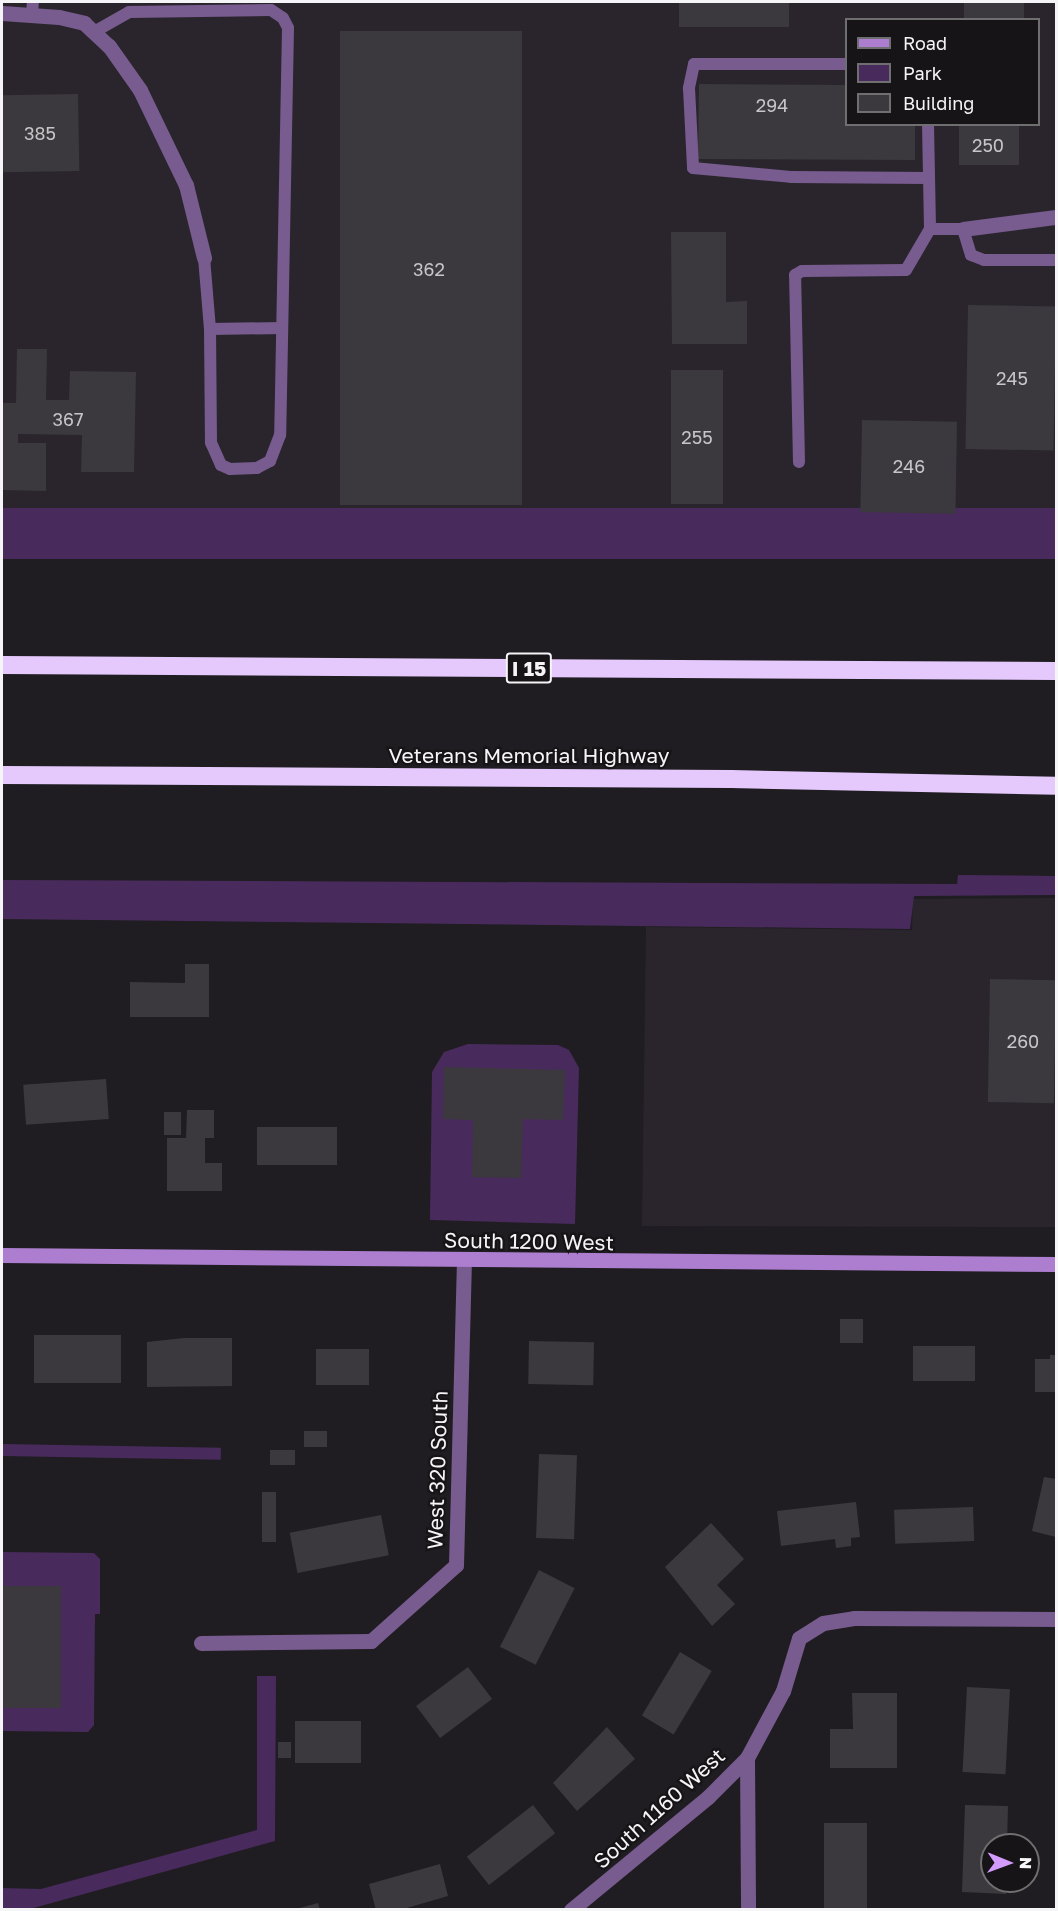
<!DOCTYPE html>
<html>
<head>
<meta charset="utf-8">
<style>
  body { margin:0 }
  #map { position:relative; width:1058px; height:1911px; overflow:hidden; background:#1f1d21; font-family:"Golos Text",sans-serif }
  div>[style] { position:absolute }
  [style*='--x'] { left:calc(var(--x)*1px); top:calc(var(--y)*1px); width:calc(var(--w)*1px); rotate:calc(var(--a)*1deg) }
  .built>* { inset:0; background:#2a252d }
  .green>* { inset:0; background:#482b5c; transform-origin:0 0 }
  .building>* { inset:0; background:#3b393d; transform-origin:0 0 }
  .service>* { height:12px; margin:-6px; padding:0 6px; transform-origin:6px; border-radius:6px; background:#785c8f }
  .minor>* { height:15px; margin:-7.5px; padding:0 7.5px; transform-origin:7.5px; border-radius:7.5px; background:#785c8f }
  .secondary>* { height:15px; margin:-7.5px; padding:0 7.5px; transform-origin:7.5px; border-radius:7.5px; background:#ad7ed0 }
  .motorway>* { height:18px; margin:-9px; padding:0 9px; transform-origin:9px; border-radius:9px; background:#e5c9fc }
  span { translate:-50% -50%; white-space:nowrap; text-align:center; line-height:1.15; -webkit-text-stroke:4.5px #161417; paint-order:stroke }
  .number-label { font-size:18px; color:#c6c5c8 }
  .number-label span { -webkit-text-stroke-width:0 }
  .shield-label span { padding:2px 4px; background:#161417; border:2px solid; border-radius:4px; -webkit-text-stroke-width:0 }
  .shield-label { font-size:20px; color:#f5f4f6; font-weight:700 }
  .street-label { font-size:21px; color:#f5f4f6 }
  .frame { position:absolute; inset:0; border:3px solid #f5f4f6; pointer-events:none }
  .legend { position:absolute; left:845px; top:18px; width:195px; height:108px; box-sizing:border-box; background:#161417; border:2px solid #6f6e70; margin:0; padding:8px 10px; list-style:none; font-size:18px; color:#f5f4f6 }
  .legend li { display:flex; align-items:center; gap:12px; height:30px }
  .legend b { width:30px; border:2px solid #6f6e70 }
  .north { position:absolute; left:980px; top:1833px; width:60px; height:60px; box-sizing:border-box; background:#161417; border:2px solid #6f6e70; border-radius:50%; rotate:91deg; font-size:16px; font-weight:700; line-height:24px; text-align:center; color:#f5f4f6 }
  .north::after { content:''; display:block; margin:auto; width:21px; height:27px; background:#d39cfc; clip-path:polygon(50% 0,100% 100%,50% 72%,0 100%) }
</style>
</head>
<body>
<div id="map">
  <div class="built">
    <i style="clip-path:polygon(evenodd,2px 2px,1056px 2px,1056px 512px,2px 508px,2px 2px,846px 20px,1038px 20px,1038px 124px,846px 124px,846px 20px)"></i>
    <i style="clip-path:polygon(1056px 898px,1056px 1227px,642px 1226px,646px 927px,912px 930px,913px 899px)"></i>
  </div>
  <div class="green">
    <i style="left:2px;top:508px;width:1054px;height:51px"></i>
    <i style="clip-path:polygon(958px 875px,1056px 876px,1056px 895px,914px 896px,910px 929px,2px 919px,2px 880px,957px 884px)"></i>
    <i style="clip-path:polygon(468px 1044px,558px 1045px,569px 1050px,579px 1068px,575px 1224px,430px 1220px,432px 1072px,444px 1052px)"></i>
    <i style="left:2px;top:1444px;width:219px;height:12px;rotate:1deg"></i>
    <i style="clip-path:polygon(2px 1552px,94px 1553px,100px 1559px,100px 1614px,95px 1614px,94px 1725px,88px 1732px,2px 1731px)"></i>
    <i style="clip-path:polygon(257px 1676px,276px 1676px,275px 1841px,30px 1909px,2px 1909px,2px 1888px,41px 1889px,257px 1830px)"></i>
  </div>
  <div class="building">
    <i style="left:679px;top:2px;width:110px;height:25px"></i>
    <i style="left:964px;top:2px;width:60px;height:18px"></i>
    <i style="left:340px;top:31px;width:182px;height:474px"></i>
    <i style="clip-path:polygon(699px 84px,846px 85px,846px 124px,915px 124px,915px 160px,698px 159px)"></i>
    <i style="left:78px;top:94px;width:77px;height:76px;rotate:89deg"></i>
    <i style="left:959px;top:124px;width:60px;height:41px"></i>
    <i style="clip-path:polygon(671px 232px,726px 232px,726px 302px,747px 301px,747px 344px,672px 344px)"></i>
    <i style="left:968px;top:305px;width:88px;height:144px;rotate:1deg"></i>
    <i style="clip-path:polygon(17px 349px,47px 349px,46px 400px,69px 400px,70px 371px,136px 372px,134px 472px,81px 472px,82px 435px,18px 434px,18px 443px,46px 443px,46px 491px,3px 490px,2px 403px,16px 403px)"></i>
    <i style="left:671px;top:370px;width:52px;height:134px"></i>
    <i style="left:862px;top:420px;width:95px;height:92px;rotate:1deg"></i>
    <i style="clip-path:polygon(185px 964px,209px 964px,209px 1017px,130px 1017px,130px 982px,185px 983px)"></i>
    <i style="left:990px;top:979px;width:66px;height:123px;rotate:1deg"></i>
    <i style="clip-path:polygon(444px 1067px,565px 1070px,563px 1120px,523px 1119px,521px 1178px,472px 1177px,473px 1120px,443px 1119px)"></i>
    <i style="left:106px;top:1079px;width:40px;height:83px;rotate:86deg"></i>
    <i style="clip-path:polygon(187px 1110px,214px 1110px,214px 1138px,205px 1138px,205px 1163px,222px 1163px,222px 1191px,167px 1191px,167px 1138px,186px 1138px)"></i>
    <i style="left:164px;top:1112px;width:17px;height:23px"></i>
    <i style="left:257px;top:1127px;width:80px;height:38px"></i>
    <i style="left:840px;top:1319px;width:23px;height:24px"></i>
    <i style="left:34px;top:1335px;width:87px;height:48px"></i>
    <i style="clip-path:polygon(184px 1338px,232px 1338px,232px 1386px,147px 1387px,147px 1342px)"></i>
    <i style="left:529px;top:1341px;width:65px;height:43px;rotate:1deg"></i>
    <i style="left:913px;top:1346px;width:62px;height:35px"></i>
    <i style="left:316px;top:1349px;width:53px;height:36px"></i>
    <i style="clip-path:polygon(1050px 1355px,1056px 1355px,1056px 1392px,1035px 1392px,1035px 1359px,1050px 1359px)"></i>
    <i style="left:304px;top:1431px;width:23px;height:16px"></i>
    <i style="left:270px;top:1450px;width:25px;height:15px"></i>
    <i style="left:539px;top:1454px;width:38px;height:84px;rotate:2deg"></i>
    <i style="clip-path:polygon(1044px 1477px,1056px 1479px,1056px 1537px,1032px 1531px)"></i>
    <i style="left:262px;top:1492px;width:14px;height:50px"></i>
    <i style="clip-path:polygon(856px 1502px,860px 1537px,851px 1538px,851px 1546px,836px 1548px,835px 1539px,781px 1546px,777px 1511px)"></i>
    <i style="left:973px;top:1507px;width:34px;height:79px;rotate:88deg"></i>
    <i style="left:381px;top:1515px;width:41px;height:93px;rotate:79deg"></i>
    <i style="clip-path:polygon(711px 1523px,744px 1559px,717px 1585px,735px 1604px,712px 1626px,665px 1567px)"></i>
    <i style="left:539px;top:1570px;width:40px;height:86px;rotate:27deg"></i>
    <i style="left:2px;top:1586px;width:59px;height:122px"></i>
    <i style="left:680px;top:1652px;width:37px;height:74px;rotate:31deg"></i>
    <i style="left:468px;top:1667px;width:40px;height:65px;rotate:53deg"></i>
    <i style="left:967px;top:1687px;width:43px;height:85px;rotate:3deg"></i>
    <i style="clip-path:polygon(852px 1693px,897px 1693px,897px 1768px,830px 1768px,830px 1729px,853px 1729px)"></i>
    <i style="left:295px;top:1721px;width:66px;height:42px"></i>
    <i style="clip-path:polygon(607px 1727px,635px 1759px,577px 1811px,553px 1783px)"></i>
    <i style="left:278px;top:1742px;width:13px;height:16px"></i>
    <i style="left:533px;top:1805px;width:36px;height:84px;rotate:52deg"></i>
    <i style="clip-path:polygon(965px 1805px,1008px 1806px,1007px 1845px,992px 1845px,992px 1881px,1006px 1881px,1006px 1894px,962px 1892px)"></i>
    <i style="left:824px;top:1823px;width:43px;height:87px"></i>
    <i style="clip-path:polygon(440px 1864px,448px 1896px,400px 1910px,376px 1910px,369px 1884px)"></i>
    <i style="clip-path:polygon(318px 1903px,320px 1910px,296px 1910px,296px 1909px)"></i>
  </div>
  <div class="service">
    <i style="--x:32;--y:15;--w:13;--a:-86"></i>
    <i style="--x:94;--y:32;--w:40;--a:-29.7"></i>
    <i style="--x:129;--y:12;--w:142;--a:-0.8"></i>
    <i style="--x:271;--y:10;--w:14;--a:34"></i>
    <i style="--x:283;--y:18;--w:11;--a:63"></i>
    <i style="--x:288;--y:28;--w:407;--a:91.1"></i>
    <i style="--x:280;--y:435;--w:28;--a:111"></i>
    <i style="--x:270;--y:461;--w:15;--a:152"></i>
    <i style="--x:257;--y:468;--w:27;--a:178"></i>
    <i style="--x:230;--y:469;--w:10;--a:-156"></i>
    <i style="--x:221;--y:465;--w:24;--a:-114"></i>
    <i style="--x:211;--y:443;--w:114;--a:-90.5"></i>
    <i style="--x:210;--y:329;--w:71;--a:-94.8"></i>
    <i style="--x:846;--y:64;--w:152;--a:180"></i>
    <i style="--x:694;--y:64;--w:25;--a:102"></i>
    <i style="--x:689;--y:88;--w:80;--a:87.1"></i>
    <i style="--x:693;--y:168;--w:98;--a:5.2"></i>
    <i style="--x:791;--y:177;--w:138;--a:0.4"></i>
    <i style="--x:928;--y:124;--w:105;--a:88.9"></i>
    <i style="--x:930;--y:229;--w:33;--a:0"></i>
    <i style="--x:963;--y:229;--w:27;--a:73"></i>
    <i style="--x:971;--y:255;--w:14;--a:21"></i>
    <i style="--x:984;--y:260;--w:72;--a:0"></i>
    <i style="--x:210;--y:329;--w:72;--a:-0.8"></i>
    <i style="--x:799;--y:462;--w:187;--a:-91.2"></i>
    <i style="--x:795;--y:275;--w:8;--a:-30"></i>
    <i style="--x:802;--y:271;--w:104;--a:-0.6"></i>
    <i style="--x:906;--y:270;--w:48;--a:-59.7"></i>
  </div>
  <div class="minor">
    <i style="--x:2;--y:13;--w:57;--a:4"></i>
    <i style="--x:59;--y:17;--w:26;--a:13"></i>
    <i style="--x:84;--y:23;--w:34;--a:43"></i>
    <i style="--x:109;--y:46;--w:54;--a:54.8"></i>
    <i style="--x:140;--y:90;--w:106;--a:64.2"></i>
    <i style="--x:186;--y:185;--w:75;--a:76.1"></i>
    <i style="--x:963;--y:229;--w:94;--a:-7.4"></i>
    <i style="--x:201;--y:1643;--w:170;--a:-0.7"></i>
    <i style="--x:371;--y:1641;--w:114;--a:-41.8"></i>
    <i style="--x:456;--y:1565;--w:303;--a:-88.5"></i>
    <i style="--x:747;--y:1758;--w:152;--a:89.6"></i>
    <i style="--x:571;--y:1910;--w:178;--a:-39.5"></i>
    <i style="--x:708;--y:1797;--w:55;--a:-45"></i>
    <i style="--x:747;--y:1758;--w:76;--a:-61.8"></i>
    <i style="--x:783;--y:1691;--w:55;--a:-73.2"></i>
    <i style="--x:799;--y:1638;--w:28;--a:-32"></i>
    <i style="--x:823;--y:1623;--w:31;--a:-9"></i>
    <i style="--x:854;--y:1618;--w:202;--a:0.3"></i>
  </div>
  <div class="secondary">
    <i style="--x:2;--y:1255;--w:1054;--a:0.49"></i>
  </div>
  <div class="motorway">
    <i style="--x:2;--y:665;--w:1054;--a:0.33"></i>
    <i style="--x:2;--y:775;--w:729;--a:0.31"></i>
    <i style="--x:731;--y:779;--w:325;--a:1.2"></i>
  </div>
  <div class="number-label">
    <span style="left:772px;top:105px">294</span>
    <span style="left:40px;top:133px">385</span>
    <span style="left:988px;top:145px">250</span>
    <span style="left:429px;top:269px">362</span>
    <span style="left:1012px;top:378px">245</span>
    <span style="left:68px;top:419px">367</span>
    <span style="left:697px;top:437px">255</span>
    <span style="left:909px;top:466px">246</span>
    <span style="left:1023px;top:1041px">260</span>
  </div>
  <div class="shield-label">
    <span style="left:529px;top:668px">I 15</span>
  </div>
  <div class="street-label">
    <span style="left:529px;top:755px">Veterans Memorial Highway</span>
    <span style="left:529px;top:1241px;rotate:1deg">South 1200 West</span>
    <span style="left:437px;top:1470px;rotate:-88deg">West 320 South</span>
    <span style="left:659px;top:1808px;rotate:-42deg">South 1160 West</span>
  </div>
  <div class="frame"></div>
  <ul class="legend">
  <li><b style="height:8px;background:#ad7ed0"></b>Road</li>
  <li><b style="height:16px;background:#482b5c"></b>Park</li>
  <li><b style="height:16px;background:#3b393d"></b>Building</li>
  </ul>
  <div class="north">N</div>
</div>
</body>
</html>
